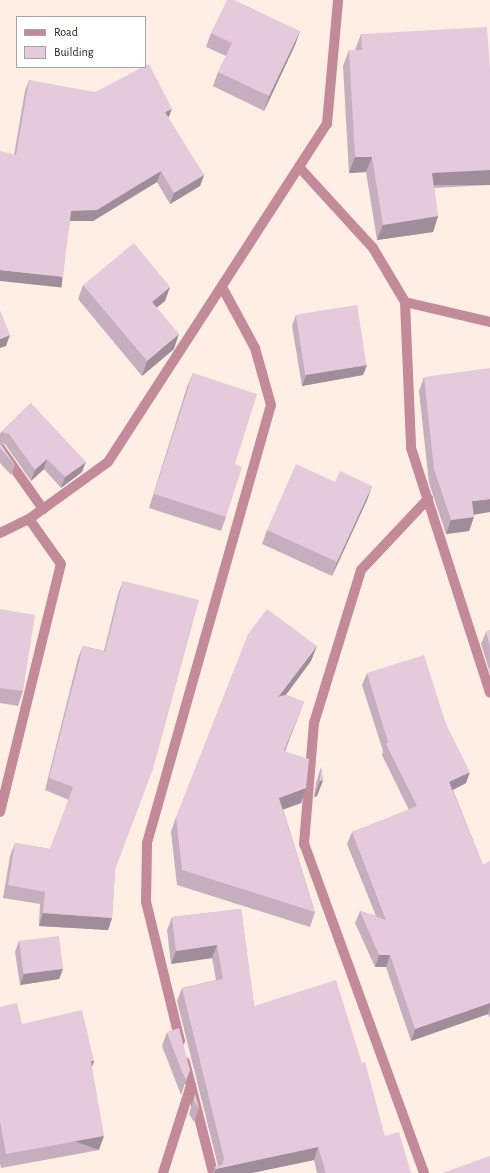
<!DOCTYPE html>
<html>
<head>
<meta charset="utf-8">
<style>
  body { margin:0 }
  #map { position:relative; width:490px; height:1173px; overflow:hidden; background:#ffeee3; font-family:"Alegreya Sans",sans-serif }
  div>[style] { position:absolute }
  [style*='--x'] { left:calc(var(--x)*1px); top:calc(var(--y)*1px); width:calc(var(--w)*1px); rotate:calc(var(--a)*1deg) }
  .minor>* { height:10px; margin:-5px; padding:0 5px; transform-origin:5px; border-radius:5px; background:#c38a9a }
  .wall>* { inset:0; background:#c5aebd }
  .shaded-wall>* { inset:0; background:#a08d9a; transform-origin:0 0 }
  .building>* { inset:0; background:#e5cadc; transform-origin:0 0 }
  span { translate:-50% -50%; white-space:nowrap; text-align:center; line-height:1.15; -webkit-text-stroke:3px #fff; paint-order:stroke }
  .legend { position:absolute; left:16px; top:16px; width:130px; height:52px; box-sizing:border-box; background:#fff; border:1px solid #a8a4a1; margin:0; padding:5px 7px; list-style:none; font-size:12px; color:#261c15 }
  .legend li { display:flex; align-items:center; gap:8px; height:20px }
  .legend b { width:20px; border:1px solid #a8a4a1 }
</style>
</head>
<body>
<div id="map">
  <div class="minor">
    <i style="--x:299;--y:167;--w:110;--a:47.6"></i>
    <i style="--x:373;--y:248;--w:63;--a:59.3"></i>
    <i style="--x:405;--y:302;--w:87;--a:13.2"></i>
    <i style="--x:405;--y:302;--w:146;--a:87.6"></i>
    <i style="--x:411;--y:448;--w:257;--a:72.1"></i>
    <i style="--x:0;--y:448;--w:75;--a:54.8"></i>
    <i style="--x:0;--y:533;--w:32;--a:-26"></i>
    <i style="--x:29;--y:519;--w:97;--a:-35.8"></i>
    <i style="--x:108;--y:462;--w:403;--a:-57.1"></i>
    <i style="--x:327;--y:124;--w:124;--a:-84.9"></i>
    <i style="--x:0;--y:812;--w:255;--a:-76.2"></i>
    <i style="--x:61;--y:564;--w:55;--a:-125.4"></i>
    <i style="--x:180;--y:1041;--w:143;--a:-103.7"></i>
    <i style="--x:146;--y:902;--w:59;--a:-89"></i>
    <i style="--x:147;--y:843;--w:455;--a:-74.2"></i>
    <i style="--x:271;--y:405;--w:59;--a:-105.7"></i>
    <i style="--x:255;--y:348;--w:69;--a:-118.4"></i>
    <i style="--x:185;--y:1062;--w:114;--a:75.8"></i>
    <i style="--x:163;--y:1173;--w:92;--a:-72.3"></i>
    <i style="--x:424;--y:1173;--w:350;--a:-110"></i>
    <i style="--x:304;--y:844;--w:121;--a:-85.3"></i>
    <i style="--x:314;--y:723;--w:160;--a:-72.9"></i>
    <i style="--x:361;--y:570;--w:98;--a:-46.7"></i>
  </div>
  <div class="wall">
    <i style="clip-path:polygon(300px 31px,295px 45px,264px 111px,213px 86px,218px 72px,226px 56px,206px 47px,211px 33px)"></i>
    <i style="clip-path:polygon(361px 34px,490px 185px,434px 188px,438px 216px,433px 232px,377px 240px,366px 172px,349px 173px,343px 66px,349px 50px,355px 50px)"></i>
    <i style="clip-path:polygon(29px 80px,168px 118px,204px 175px,200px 186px,170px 204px,157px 182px,93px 221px,70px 221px,59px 288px,14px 155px,25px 91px)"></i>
    <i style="clip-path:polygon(83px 285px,170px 287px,165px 301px,156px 308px,174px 349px,142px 376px,78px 299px)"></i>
    <i style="clip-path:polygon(296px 315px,367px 365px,363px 375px,302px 386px,292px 326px)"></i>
    <i style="clip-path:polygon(193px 373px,235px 464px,226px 517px,221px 531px,149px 508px,187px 387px)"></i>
    <i style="clip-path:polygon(424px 377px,474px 515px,469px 531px,446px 534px,429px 483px,419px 391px)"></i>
    <i style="clip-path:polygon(31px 403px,82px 472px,61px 488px,44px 469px,31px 481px,5px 444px,0 443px,0 434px,1px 432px)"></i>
    <i style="clip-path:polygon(0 443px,15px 465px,11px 475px,0 463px)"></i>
    <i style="clip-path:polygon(335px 482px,372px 486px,367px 500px,332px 576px,262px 544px,267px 530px)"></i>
    <i style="clip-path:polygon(123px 581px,115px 870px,112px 918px,108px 930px,39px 926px,40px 904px,3px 898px,10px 856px,15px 843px,50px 849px,69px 800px,45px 790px,78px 658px,83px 646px,104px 651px,118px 594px)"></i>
    <i style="clip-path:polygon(0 609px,23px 691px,18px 706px,0 703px)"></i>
    <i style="clip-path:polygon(490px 630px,490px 673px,481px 644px,486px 632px)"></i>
    <i style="clip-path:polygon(311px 661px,286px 695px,304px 702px,285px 751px,306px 788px,301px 803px,283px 809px,315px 912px,310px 927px,177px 885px,171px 832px,176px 817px)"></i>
    <i style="clip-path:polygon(367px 673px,446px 724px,466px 783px,453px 790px,483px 865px,490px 861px,490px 1018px,488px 1014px,411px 1041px,386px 967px,375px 967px,355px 923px,360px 911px,376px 916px,347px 844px,352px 832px,409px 810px,382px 755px,383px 751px,362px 685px)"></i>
    <i style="clip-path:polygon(321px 767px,323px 780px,317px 796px,314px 797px,316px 783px)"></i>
    <i style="clip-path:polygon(241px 909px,254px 1006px,385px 1136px,411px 1173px,317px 1173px,314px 1160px,251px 1173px,213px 1173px,215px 1166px,218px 1166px,177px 1001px,182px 988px,216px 980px,212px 958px,171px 964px,167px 930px,172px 917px)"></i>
    <i style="clip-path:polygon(19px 941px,63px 969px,59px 979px,20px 985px,15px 952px)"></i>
    <i style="clip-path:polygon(0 1007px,22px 1024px,94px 1061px,92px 1067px,99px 1150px,1px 1168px,0 1163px)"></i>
    <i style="clip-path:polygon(167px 1032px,186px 1081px,181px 1095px,162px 1046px)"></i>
    <i style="clip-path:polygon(195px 1094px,199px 1108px,194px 1122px,189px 1114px)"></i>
  </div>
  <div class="shaded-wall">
    <i style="clip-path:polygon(300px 31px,295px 45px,264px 111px,269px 96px)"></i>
    <i style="clip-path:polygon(172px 109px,168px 119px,165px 112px)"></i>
    <i style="clip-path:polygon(355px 157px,372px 157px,366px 172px,349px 173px)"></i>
    <i style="left:490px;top:170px;width:15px;height:58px;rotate:90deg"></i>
    <i style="clip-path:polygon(161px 171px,157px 182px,93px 221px,67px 221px,71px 211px)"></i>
    <i style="clip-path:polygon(204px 175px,200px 186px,170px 204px,174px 193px)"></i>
    <i style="clip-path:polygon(438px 216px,433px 232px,377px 240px,383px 225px)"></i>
    <i style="left:0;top:270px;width:63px;height:11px;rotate:6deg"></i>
    <i style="clip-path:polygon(170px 287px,165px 301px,146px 316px,152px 302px)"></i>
    <i style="clip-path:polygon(179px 334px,174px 349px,142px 376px,147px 361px)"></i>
    <i style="clip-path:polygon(10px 335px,6px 346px,0 348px,0 339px)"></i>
    <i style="clip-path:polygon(367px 365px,363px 375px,302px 386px,306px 375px)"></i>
    <i style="clip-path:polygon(47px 459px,44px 469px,31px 481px,35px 470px)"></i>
    <i style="clip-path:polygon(86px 462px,82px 472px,61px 488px,65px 477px)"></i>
    <i style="clip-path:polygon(372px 486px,367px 500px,332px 576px,337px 562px)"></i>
    <i style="clip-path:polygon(490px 499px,490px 512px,467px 516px,472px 501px)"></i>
    <i style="clip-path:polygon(474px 517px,469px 531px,446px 534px,451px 520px)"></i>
    <i style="clip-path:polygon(317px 646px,311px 661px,273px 712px,278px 697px)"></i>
    <i style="clip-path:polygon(304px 702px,298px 717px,279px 766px,284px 751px)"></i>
    <i style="clip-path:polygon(470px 772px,466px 783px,445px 794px,449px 782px)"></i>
    <i style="clip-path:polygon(323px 780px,317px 796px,314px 797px,320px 781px)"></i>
    <i style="clip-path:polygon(306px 788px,301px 803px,274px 813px,279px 798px)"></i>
    <i style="clip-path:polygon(43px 913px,112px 918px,108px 930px,39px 926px)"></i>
    <i style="clip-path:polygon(217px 945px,212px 958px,171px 964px,176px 951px)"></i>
    <i style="clip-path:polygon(379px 955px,390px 955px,386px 967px,375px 967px)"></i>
    <i style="clip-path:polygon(63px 969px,59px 979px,20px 985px,24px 974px)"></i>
    <i style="clip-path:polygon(490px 1003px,490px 1008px,488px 1014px,411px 1041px,415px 1029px)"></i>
    <i style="clip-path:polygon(91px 1061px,94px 1061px,89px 1075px)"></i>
    <i style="left:104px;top:1136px;width:15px;height:100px;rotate:110deg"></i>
    <i style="clip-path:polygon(318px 1147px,314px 1160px,251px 1173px,214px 1173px,216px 1169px)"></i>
  </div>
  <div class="building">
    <i style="clip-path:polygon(227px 0,234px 0,300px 31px,269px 96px,218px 72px,232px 43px,211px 33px)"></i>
    <i style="clip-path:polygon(487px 27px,490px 70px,490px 170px,432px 173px,438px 216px,383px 225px,372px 157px,355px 157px,349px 50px,362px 50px,361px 34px)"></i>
    <i style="clip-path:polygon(149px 64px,172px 109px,165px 112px,204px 175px,174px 193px,161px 171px,97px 210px,71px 211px,63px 277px,0 270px,0 151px,16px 155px,29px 80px,95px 92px,143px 67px,145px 67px,145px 66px)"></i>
    <i style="clip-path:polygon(134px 243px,170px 287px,152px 302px,179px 334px,147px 361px,83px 285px)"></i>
    <i style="left:357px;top:305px;width:61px;height:62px;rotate:81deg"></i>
    <i style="clip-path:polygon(0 310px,10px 335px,0 339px)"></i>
    <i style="clip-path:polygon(490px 368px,490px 499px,472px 501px,474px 517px,451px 520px,434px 469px,424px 377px)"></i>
    <i style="clip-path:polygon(193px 373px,257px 394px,235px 464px,242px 467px,226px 517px,154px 494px)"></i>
    <i style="clip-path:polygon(31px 403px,86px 462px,65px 477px,47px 459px,35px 470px,9px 434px,1px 432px)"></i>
    <i style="clip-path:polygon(0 443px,15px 465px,0 448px)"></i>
    <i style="clip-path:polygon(296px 464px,335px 482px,340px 471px,372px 486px,337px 562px,267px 530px)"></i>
    <i style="clip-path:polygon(123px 581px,199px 600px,153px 769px,115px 870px,112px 918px,43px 913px,45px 892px,8px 885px,15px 843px,50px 849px,73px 787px,49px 778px,83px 646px,105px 652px)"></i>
    <i style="clip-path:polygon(0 609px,35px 615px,23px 691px,0 688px)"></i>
    <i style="clip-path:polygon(267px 609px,317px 646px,278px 697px,285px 695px,304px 702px,284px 751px,309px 759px,306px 788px,279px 798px,315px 912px,182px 870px,176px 817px,248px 634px)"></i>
    <i style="clip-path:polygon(490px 630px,490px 646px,486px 632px)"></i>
    <i style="clip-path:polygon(424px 655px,446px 724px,470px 772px,449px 782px,483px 865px,490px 861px,490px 1003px,415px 1029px,390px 955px,379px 955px,360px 911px,386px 920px,352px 832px,417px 806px,386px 744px,388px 742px,367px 673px)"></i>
    <i style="clip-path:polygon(321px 767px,323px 780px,320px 781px)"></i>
    <i style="clip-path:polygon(241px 909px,254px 1006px,336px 980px,362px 1063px,365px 1062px,385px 1136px,399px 1132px,411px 1173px,326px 1173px,318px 1147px,216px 1169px,215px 1166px,222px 1165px,224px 1159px,182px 988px,223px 979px,217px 945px,176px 951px,172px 917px)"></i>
    <i style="left:59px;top:936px;width:33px;height:40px;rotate:83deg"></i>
    <i style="clip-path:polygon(17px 1003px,22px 1024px,82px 1010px,94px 1061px,91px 1061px,104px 1136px,6px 1154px,0 1121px,0 1007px)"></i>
    <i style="clip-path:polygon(179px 1028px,190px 1070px,186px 1081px,167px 1032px)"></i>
    <i style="clip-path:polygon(195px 1094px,199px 1108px,194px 1100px)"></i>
    <i style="clip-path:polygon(490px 1156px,490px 1173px,442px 1173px)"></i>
  </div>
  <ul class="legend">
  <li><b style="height:5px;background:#c38a9a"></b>Road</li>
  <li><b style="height:11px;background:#e5cadc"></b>Building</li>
  </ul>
</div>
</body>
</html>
